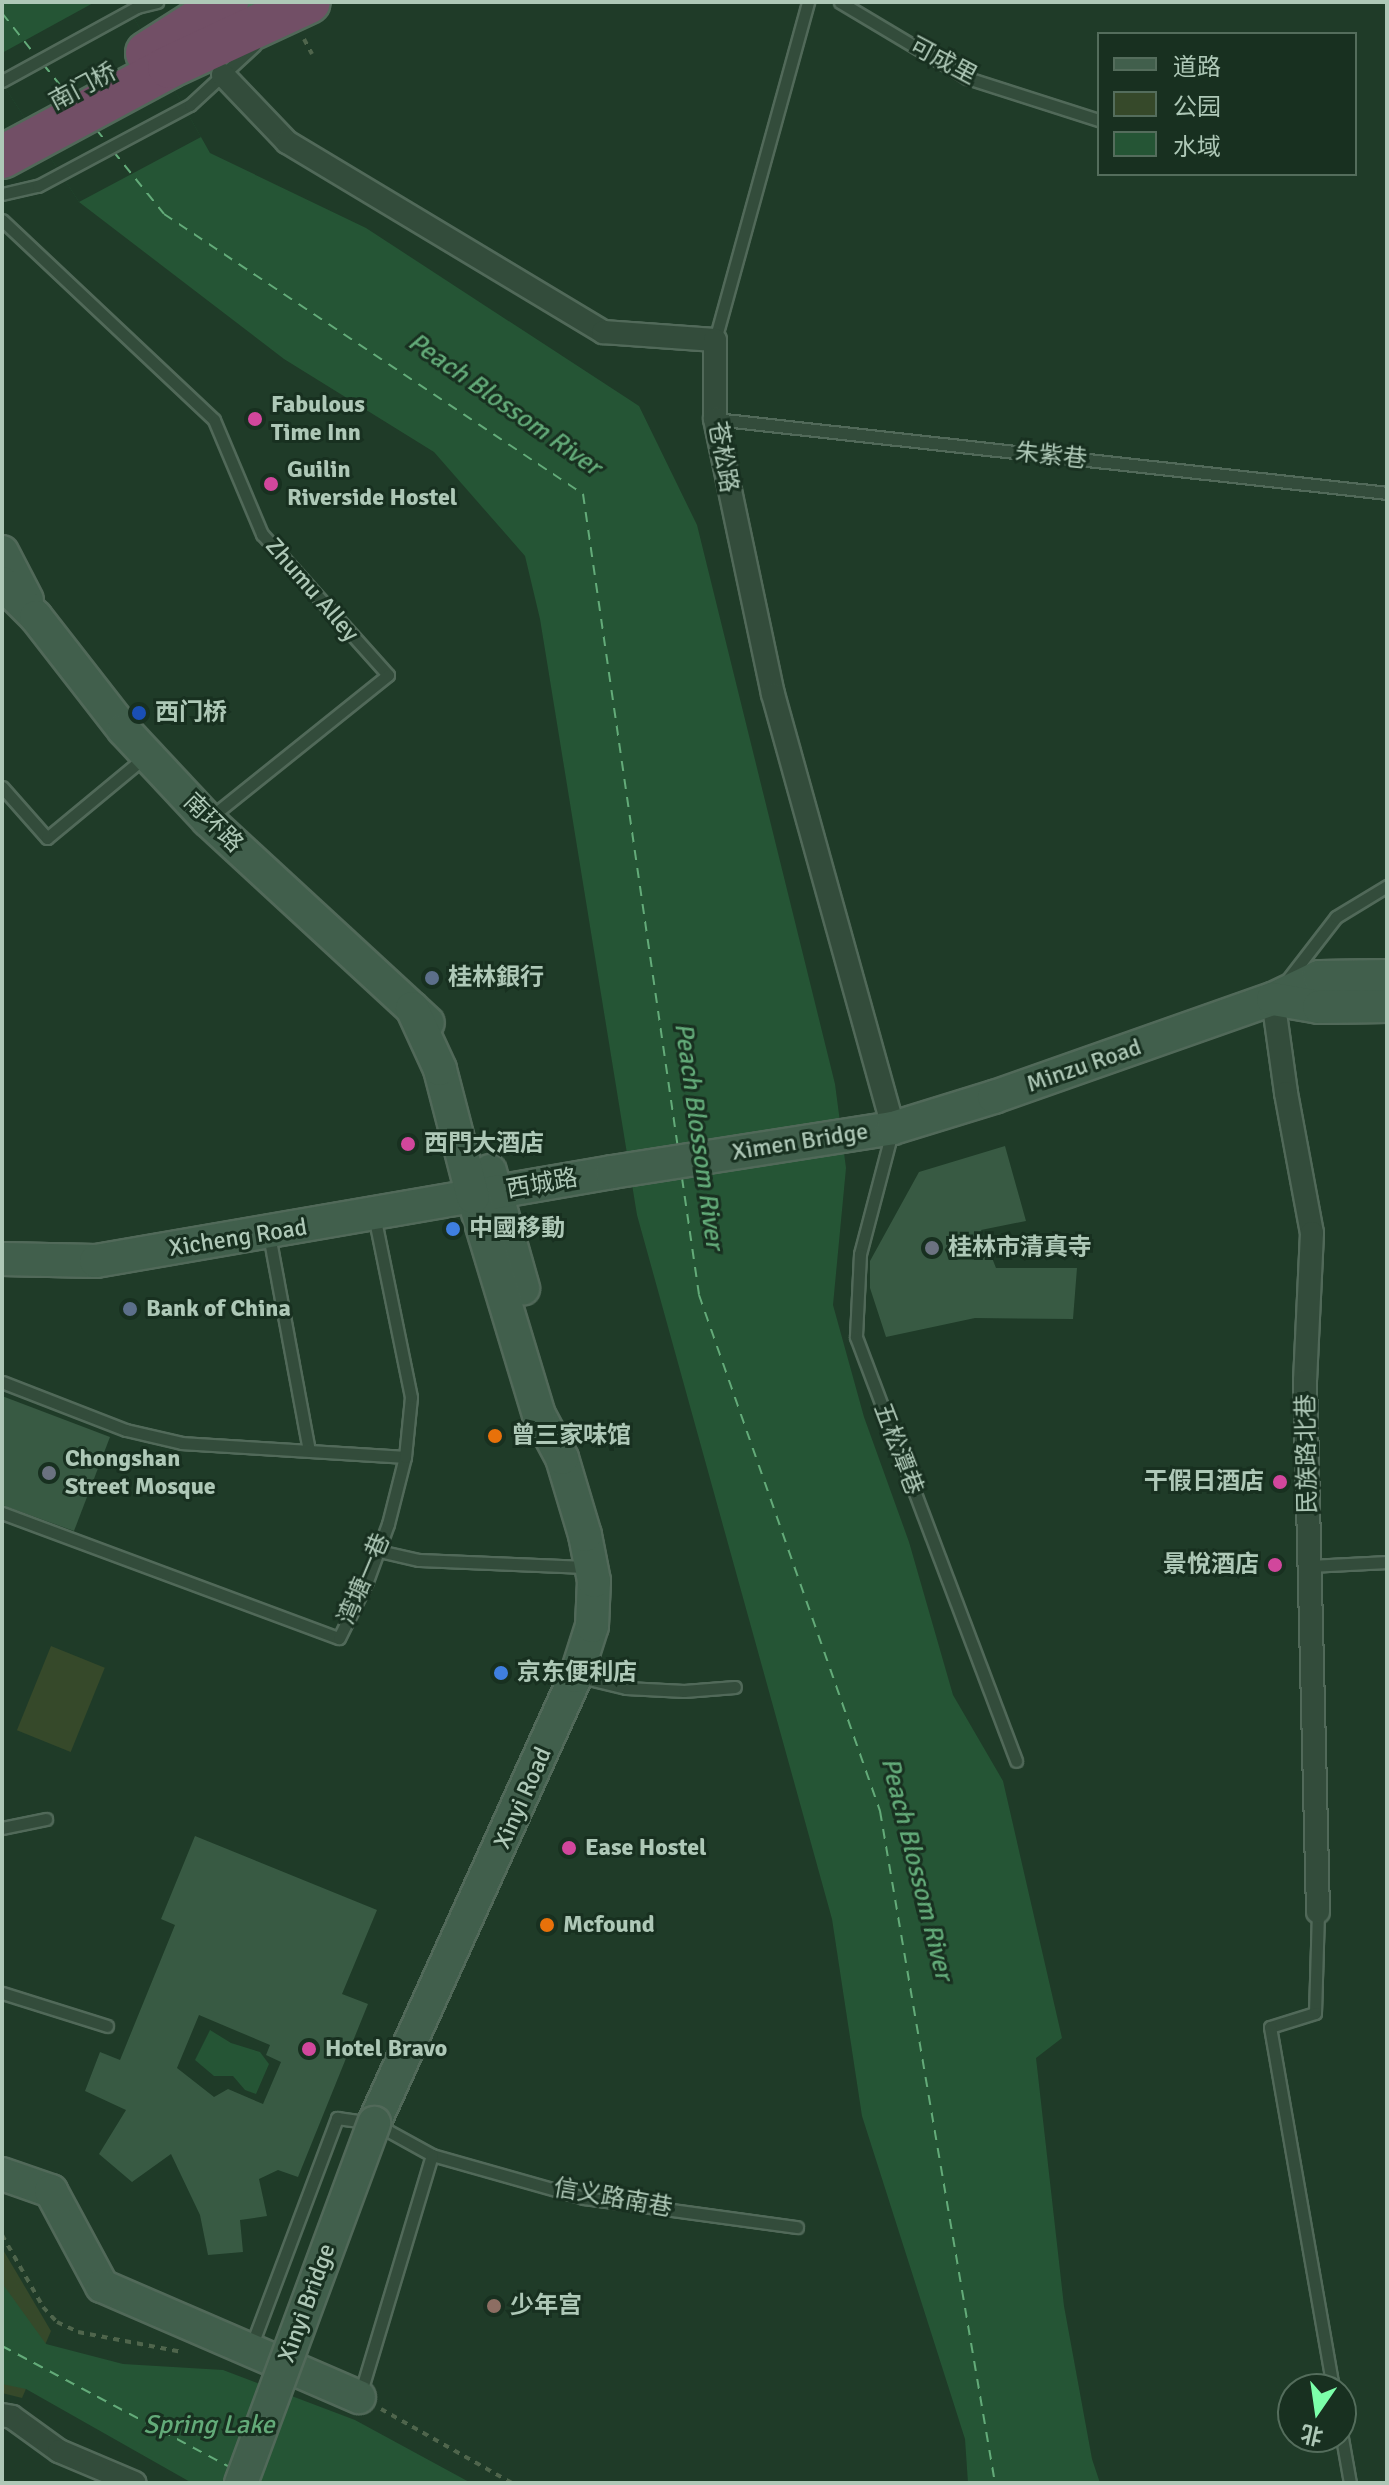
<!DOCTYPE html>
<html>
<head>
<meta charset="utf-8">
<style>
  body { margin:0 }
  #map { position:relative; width:1389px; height:2485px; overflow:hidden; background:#1f3b28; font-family:Signika,"Noto Sans SC",sans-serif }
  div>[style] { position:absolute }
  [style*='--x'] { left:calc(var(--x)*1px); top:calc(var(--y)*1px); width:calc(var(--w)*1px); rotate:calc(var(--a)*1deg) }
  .green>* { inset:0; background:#36492a; transform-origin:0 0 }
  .water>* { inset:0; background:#255535 }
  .pier>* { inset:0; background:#1f3b28 }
  .ferry>* { height:2px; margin-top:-1px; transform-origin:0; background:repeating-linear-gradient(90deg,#63ab79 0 10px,transparent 0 18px) }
  .building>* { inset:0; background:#385a43 }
  .path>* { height:4px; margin-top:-2px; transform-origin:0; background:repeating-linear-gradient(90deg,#4f654c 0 6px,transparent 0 12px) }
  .roads { filter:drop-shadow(2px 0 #516959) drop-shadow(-2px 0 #516959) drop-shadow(0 2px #516959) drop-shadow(0 -2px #516959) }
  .lane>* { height:11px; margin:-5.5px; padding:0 5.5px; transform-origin:5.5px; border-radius:5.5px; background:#334c3b }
  .street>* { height:22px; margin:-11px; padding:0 11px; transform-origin:11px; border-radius:11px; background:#334c3b }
  .secondary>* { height:32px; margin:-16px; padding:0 16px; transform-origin:16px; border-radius:16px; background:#415f4c }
  .highway>* { height:42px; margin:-21px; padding:0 21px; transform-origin:21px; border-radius:21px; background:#724f66 }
  .bridges { filter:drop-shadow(2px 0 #516959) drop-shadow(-2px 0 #516959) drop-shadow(0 2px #516959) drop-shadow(0 -2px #516959) }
  .secondary-bridge>* { height:32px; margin:-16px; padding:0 16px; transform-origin:16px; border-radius:16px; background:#415f4c }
  .dots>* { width:22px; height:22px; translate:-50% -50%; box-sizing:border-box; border:4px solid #183020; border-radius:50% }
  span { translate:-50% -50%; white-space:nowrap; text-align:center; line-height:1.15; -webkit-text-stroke:6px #183020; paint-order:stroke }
  .street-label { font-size:24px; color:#aec8b7 }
  .poi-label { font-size:24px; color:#aec8b7; font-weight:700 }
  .left { translate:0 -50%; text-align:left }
  .right { translate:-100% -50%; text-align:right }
  .water-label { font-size:26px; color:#63ab79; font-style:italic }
  .frame { position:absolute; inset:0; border:4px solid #aec8b7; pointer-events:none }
  .legend { position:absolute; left:1097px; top:32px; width:260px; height:144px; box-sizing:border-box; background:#183020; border:2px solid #546d5c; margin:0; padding:10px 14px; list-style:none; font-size:24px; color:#aec8b7 }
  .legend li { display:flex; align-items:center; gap:16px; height:40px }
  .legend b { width:40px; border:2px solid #546d5c }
  .north { position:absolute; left:1277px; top:2373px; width:80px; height:80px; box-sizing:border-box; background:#183020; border:2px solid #546d5c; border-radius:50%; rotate:193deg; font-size:22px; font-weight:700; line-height:32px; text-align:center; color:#aec8b7 }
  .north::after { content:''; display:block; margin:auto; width:28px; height:36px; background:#7cffaa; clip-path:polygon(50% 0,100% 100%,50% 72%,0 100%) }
</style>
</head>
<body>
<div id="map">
  <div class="green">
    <i style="left:51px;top:1646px;width:58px;height:91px;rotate:22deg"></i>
    <i style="clip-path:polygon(2px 2248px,51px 2331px,22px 2398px,2px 2393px)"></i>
  </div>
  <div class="water">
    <i style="clip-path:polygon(2px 2px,125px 2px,210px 153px,366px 228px,639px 406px,697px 525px,835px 1084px,846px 1168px,833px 1305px,864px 1417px,909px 1542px,953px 1695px,1003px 1781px,1062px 2038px,1036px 2058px,1064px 2306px,1092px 2459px,1100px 2483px,968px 2483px,965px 2439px,862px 2116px,832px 1919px,637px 1215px,540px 619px,525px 556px,434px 452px,284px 359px,79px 202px,2px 83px)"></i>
    <i style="clip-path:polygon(210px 2030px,231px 2043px,260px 2052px,269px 2064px,256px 2094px,245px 2090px,233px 2076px,214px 2076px,195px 2060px)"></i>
    <i style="clip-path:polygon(2px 2283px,46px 2344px,123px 2364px,223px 2370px,355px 2420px,471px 2483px,192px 2483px,26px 2389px,2px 2384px)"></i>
  </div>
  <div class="pier">
    <i style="clip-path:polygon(95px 2px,125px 2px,201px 137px,79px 202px,2px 83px,2px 53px)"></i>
  </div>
  <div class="ferry">
    <i style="--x:2;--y:13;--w:55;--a:51.7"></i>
    <i style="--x:43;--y:64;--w:41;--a:50.9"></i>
    <i style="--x:96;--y:129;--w:18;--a:52"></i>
    <i style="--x:113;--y:151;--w:81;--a:51"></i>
    <i style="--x:164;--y:214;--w:504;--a:33.75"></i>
    <i style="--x:583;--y:494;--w:661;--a:81.74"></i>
    <i style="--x:682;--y:1178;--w:118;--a:81.7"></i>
    <i style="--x:699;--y:1295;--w:547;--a:70.67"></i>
    <i style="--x:880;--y:1811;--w:682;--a:80.29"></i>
    <i style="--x:2;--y:2346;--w:258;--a:28"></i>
  </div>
  <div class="building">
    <i style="clip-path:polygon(1005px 1146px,1026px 1221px,981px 1230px,996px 1268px,1077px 1268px,1073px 1319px,975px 1318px,886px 1337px,870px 1288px,870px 1261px,919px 1172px)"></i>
    <i style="clip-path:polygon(2px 1396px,110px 1437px,74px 1531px,2px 1505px)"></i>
    <i style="clip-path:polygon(evenodd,195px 1836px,377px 1910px,342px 1994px,368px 2004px,298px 2177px,278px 2170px,259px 2179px,267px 2216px,240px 2220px,243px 2252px,208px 2255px,200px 2215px,171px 2154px,132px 2182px,99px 2154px,126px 2110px,85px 2091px,100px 2052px,120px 2060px,175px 1925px,161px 1919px,195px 1836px,199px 2015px,270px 2045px,266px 2055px,281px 2062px,263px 2104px,228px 2089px,214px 2097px,177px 2068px,199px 2015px)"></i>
  </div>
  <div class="path">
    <i style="--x:304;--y:39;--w:17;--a:62"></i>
    <i style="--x:2;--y:2235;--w:83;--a:60.3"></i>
    <i style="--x:43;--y:2307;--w:21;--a:47"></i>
    <i style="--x:57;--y:2322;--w:23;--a:25"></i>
    <i style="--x:78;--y:2332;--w:106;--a:10.9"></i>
    <i style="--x:381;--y:2409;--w:150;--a:29.5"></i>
  </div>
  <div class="roads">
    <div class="lane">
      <i style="--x:840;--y:2;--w:148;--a:30.9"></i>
      <i style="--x:967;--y:78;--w:139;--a:17.7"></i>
      <i style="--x:2;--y:81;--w:154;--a:-28.7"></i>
      <i style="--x:137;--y:7;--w:21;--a:-14"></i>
      <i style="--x:2;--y:194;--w:37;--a:-13"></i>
      <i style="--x:38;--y:186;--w:172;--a:-28.1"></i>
      <i style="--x:190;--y:105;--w:88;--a:-42.7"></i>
      <i style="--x:2;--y:220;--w:291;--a:43.3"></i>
      <i style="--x:214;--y:420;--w:124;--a:67.2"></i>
      <i style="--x:262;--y:534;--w:189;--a:48.2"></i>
      <i style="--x:388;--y:675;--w:227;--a:141.3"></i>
      <i style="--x:715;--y:340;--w:351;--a:-74.6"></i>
      <i style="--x:715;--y:419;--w:676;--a:6.28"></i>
      <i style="--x:2;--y:787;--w:68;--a:48.6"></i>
      <i style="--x:47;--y:838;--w:127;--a:-39.6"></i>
      <i style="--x:1285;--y:983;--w:83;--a:-52.3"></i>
      <i style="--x:1336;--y:917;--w:60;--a:-31.3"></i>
      <i style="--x:892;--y:1132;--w:126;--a:104.7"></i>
      <i style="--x:860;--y:1254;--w:83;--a:92.8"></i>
      <i style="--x:856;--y:1337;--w:453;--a:69.3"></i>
      <i style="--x:269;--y:1235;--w:219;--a:79.5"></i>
      <i style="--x:2;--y:1382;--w:133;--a:21.2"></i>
      <i style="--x:126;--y:1430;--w:57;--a:13.1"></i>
      <i style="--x:182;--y:1443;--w:223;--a:3.6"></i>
      <i style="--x:2;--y:1513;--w:359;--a:20.4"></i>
      <i style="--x:339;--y:1638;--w:64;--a:-63.8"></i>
      <i style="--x:367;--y:1581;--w:61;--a:-69.8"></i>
      <i style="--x:388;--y:1524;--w:69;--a:-75.8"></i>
      <i style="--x:405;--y:1457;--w:60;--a:-84.3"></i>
      <i style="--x:411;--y:1397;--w:186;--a:-101.5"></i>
      <i style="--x:379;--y:1551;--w:41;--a:12.7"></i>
      <i style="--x:419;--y:1560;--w:167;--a:2.4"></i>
      <i style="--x:1310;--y:1566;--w:77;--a:-3"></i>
      <i style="--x:580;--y:1677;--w:47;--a:13.4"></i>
      <i style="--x:626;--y:1688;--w:58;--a:3"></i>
      <i style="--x:684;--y:1691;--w:51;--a:-4.5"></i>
      <i style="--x:2;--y:1828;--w:45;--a:-11.6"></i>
      <i style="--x:1318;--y:1912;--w:101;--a:91.7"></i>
      <i style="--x:1315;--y:2013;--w:47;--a:162.7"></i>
      <i style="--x:1270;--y:2027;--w:367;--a:80.1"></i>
      <i style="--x:2;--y:1993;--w:110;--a:17.4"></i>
      <i style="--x:432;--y:2155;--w:158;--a:15.8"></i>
      <i style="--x:584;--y:2198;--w:215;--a:7.8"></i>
      <i style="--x:251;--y:2347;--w:245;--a:-69.4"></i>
      <i style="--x:337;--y:2118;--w:37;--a:8"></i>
      <i style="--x:374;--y:2123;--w:66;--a:28.9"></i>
      <i style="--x:432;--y:2155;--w:251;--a:106.7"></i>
      <i style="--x:1341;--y:2432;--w:52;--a:80"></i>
    </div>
    <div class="street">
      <i style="--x:223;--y:75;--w:93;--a:46.3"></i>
      <i style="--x:287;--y:142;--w:369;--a:31"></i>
      <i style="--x:603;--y:332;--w:112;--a:4.1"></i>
      <i style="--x:715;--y:340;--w:79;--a:90"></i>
      <i style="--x:715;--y:419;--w:281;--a:78.1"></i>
      <i style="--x:773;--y:694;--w:450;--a:74.5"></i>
      <i style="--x:1273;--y:999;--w:95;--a:82.1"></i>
      <i style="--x:1286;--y:1093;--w:142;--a:79.5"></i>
      <i style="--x:1312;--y:1233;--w:147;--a:92.7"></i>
      <i style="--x:1305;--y:1380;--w:532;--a:88.6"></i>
      <i style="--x:2;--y:2415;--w:10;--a:11"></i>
      <i style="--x:12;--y:2417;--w:58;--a:35.9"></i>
      <i style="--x:59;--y:2451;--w:82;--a:22.8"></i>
    </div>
    <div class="secondary">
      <i style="--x:2;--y:552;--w:54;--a:62.5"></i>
      <i style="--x:2;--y:583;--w:48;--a:45"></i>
      <i style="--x:36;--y:617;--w:143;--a:52.1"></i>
      <i style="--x:124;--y:730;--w:123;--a:47"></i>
      <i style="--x:208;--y:820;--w:299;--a:42.7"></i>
      <i style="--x:1273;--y:999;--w:51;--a:-25.6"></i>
      <i style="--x:1319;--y:977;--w:68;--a:-0.8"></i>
      <i style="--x:490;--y:1171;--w:122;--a:74.2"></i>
      <i style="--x:2;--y:1259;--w:94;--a:1.2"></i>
      <i style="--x:96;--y:1261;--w:524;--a:-9.79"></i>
      <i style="--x:612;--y:1172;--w:284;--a:-8.9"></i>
      <i style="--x:893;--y:1128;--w:106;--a:-17.1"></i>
      <i style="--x:994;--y:1097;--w:296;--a:-19.4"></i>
      <i style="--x:1273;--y:999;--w:47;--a:9.9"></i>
      <i style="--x:1319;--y:1007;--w:68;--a:-0.8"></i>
      <i style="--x:374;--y:2123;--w:491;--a:-65.7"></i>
      <i style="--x:576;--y:1676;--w:52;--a:-72.3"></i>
      <i style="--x:592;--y:1626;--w:45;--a:-87.5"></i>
      <i style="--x:594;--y:1581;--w:47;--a:-101.1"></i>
      <i style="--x:585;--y:1535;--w:80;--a:-106.6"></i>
      <i style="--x:562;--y:1458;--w:49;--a:-118.1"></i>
      <i style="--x:539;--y:1415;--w:228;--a:-106.8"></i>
      <i style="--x:473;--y:1197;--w:132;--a:-104.5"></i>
      <i style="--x:440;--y:1069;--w:67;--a:-114.7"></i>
      <i style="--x:2;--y:2174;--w:52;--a:19.1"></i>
      <i style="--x:51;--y:2191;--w:108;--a:61.8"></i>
      <i style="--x:102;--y:2286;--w:280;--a:23.4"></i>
    </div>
    <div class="highway">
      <i style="--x:147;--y:53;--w:95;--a:-32.5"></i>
      <i style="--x:2;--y:157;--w:190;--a:-28.3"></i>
      <i style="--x:169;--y:67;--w:154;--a:-24.9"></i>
    </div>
  </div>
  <div class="bridges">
    <div class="secondary-bridge">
      <i style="--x:241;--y:2483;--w:384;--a:-69.7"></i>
    </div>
  </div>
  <div class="dots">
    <i style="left:255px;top:419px;background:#d1479c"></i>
    <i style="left:271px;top:484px;background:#d1479c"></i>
    <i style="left:139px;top:713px;background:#1a4fb4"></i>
    <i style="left:432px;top:978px;background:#5c6f8a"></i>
    <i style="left:408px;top:1144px;background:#d1479c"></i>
    <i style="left:453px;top:1229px;background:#3f7fe0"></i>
    <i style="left:932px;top:1248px;background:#6b7280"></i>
    <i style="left:130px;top:1309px;background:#5c6f8a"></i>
    <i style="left:495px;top:1436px;background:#e8710a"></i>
    <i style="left:49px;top:1473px;background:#6b7280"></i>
    <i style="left:1280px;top:1482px;background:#d1479c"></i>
    <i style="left:1275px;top:1565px;background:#d1479c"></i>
    <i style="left:501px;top:1673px;background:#3f7fe0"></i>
    <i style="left:569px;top:1848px;background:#d1479c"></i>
    <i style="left:547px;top:1925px;background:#e8710a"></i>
    <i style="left:309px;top:2049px;background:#d1479c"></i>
    <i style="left:494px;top:2306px;background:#8d6e63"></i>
  </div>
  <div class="street-label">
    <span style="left:943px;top:61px;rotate:28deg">可成里</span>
    <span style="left:83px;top:87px;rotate:-28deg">南门桥</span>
    <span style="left:1051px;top:456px;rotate:6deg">朱紫巷</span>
    <span style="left:723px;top:457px;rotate:80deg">苍松路</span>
    <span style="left:312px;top:590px;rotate:49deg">Zhumu Alley</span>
    <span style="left:213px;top:823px;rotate:45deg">南环路</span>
    <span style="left:1084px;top:1066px;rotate:-19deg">Minzu Road</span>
    <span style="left:800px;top:1142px;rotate:-9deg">Ximen Bridge</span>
    <span style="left:542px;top:1184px;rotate:-10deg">西城路</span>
    <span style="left:238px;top:1238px;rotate:-9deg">Xicheng Road</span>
    <span style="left:898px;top:1449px;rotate:69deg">五松潭巷</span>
    <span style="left:1307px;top:1454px;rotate:-91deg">民族路北巷</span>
    <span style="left:364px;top:1579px;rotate:-67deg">湾塘一巷</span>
    <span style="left:523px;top:1798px;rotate:-66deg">Xinyi Road</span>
    <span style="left:613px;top:2198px;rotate:10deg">信义路南巷</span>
    <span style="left:307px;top:2303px;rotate:-70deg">Xinyi Bridge</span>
  </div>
  <div class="poi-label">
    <span class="left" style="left:271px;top:419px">Fabulous<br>Time Inn</span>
    <span class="left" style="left:287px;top:484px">Guilin<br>Riverside Hostel</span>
    <span class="left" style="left:155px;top:713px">西门桥</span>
    <span class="left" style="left:448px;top:978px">桂林銀行</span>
    <span class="left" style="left:424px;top:1144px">西門大酒店</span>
    <span class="left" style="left:469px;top:1229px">中國移動</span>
    <span class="left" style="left:948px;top:1248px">桂林市清真寺</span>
    <span class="left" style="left:146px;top:1309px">Bank of China</span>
    <span class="left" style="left:511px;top:1436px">曾三家味馆</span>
    <span class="left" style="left:65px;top:1473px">Chongshan<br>Street Mosque</span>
    <span class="right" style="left:1264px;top:1482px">干假日酒店</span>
    <span class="right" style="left:1259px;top:1565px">景悅酒店</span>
    <span class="left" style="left:517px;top:1673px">京东便利店</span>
    <span class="left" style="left:585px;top:1848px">Ease Hostel</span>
    <span class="left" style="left:563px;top:1925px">Mcfound</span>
    <span class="left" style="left:325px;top:2049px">Hotel Bravo</span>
    <span class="left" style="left:510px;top:2306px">少年宫</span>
  </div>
  <div class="water-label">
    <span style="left:504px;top:405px;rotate:35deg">Peach Blossom River</span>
    <span style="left:698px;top:1136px;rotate:82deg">Peach Blossom River</span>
    <span style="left:916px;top:1869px;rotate:76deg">Peach Blossom River</span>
    <span style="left:209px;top:2426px">Spring Lake</span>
  </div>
  <div class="frame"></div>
  <ul class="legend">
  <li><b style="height:10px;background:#415f4c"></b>道路</li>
  <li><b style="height:22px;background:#36492a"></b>公园</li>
  <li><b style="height:22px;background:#255535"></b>水域</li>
  </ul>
  <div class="north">北</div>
</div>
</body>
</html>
